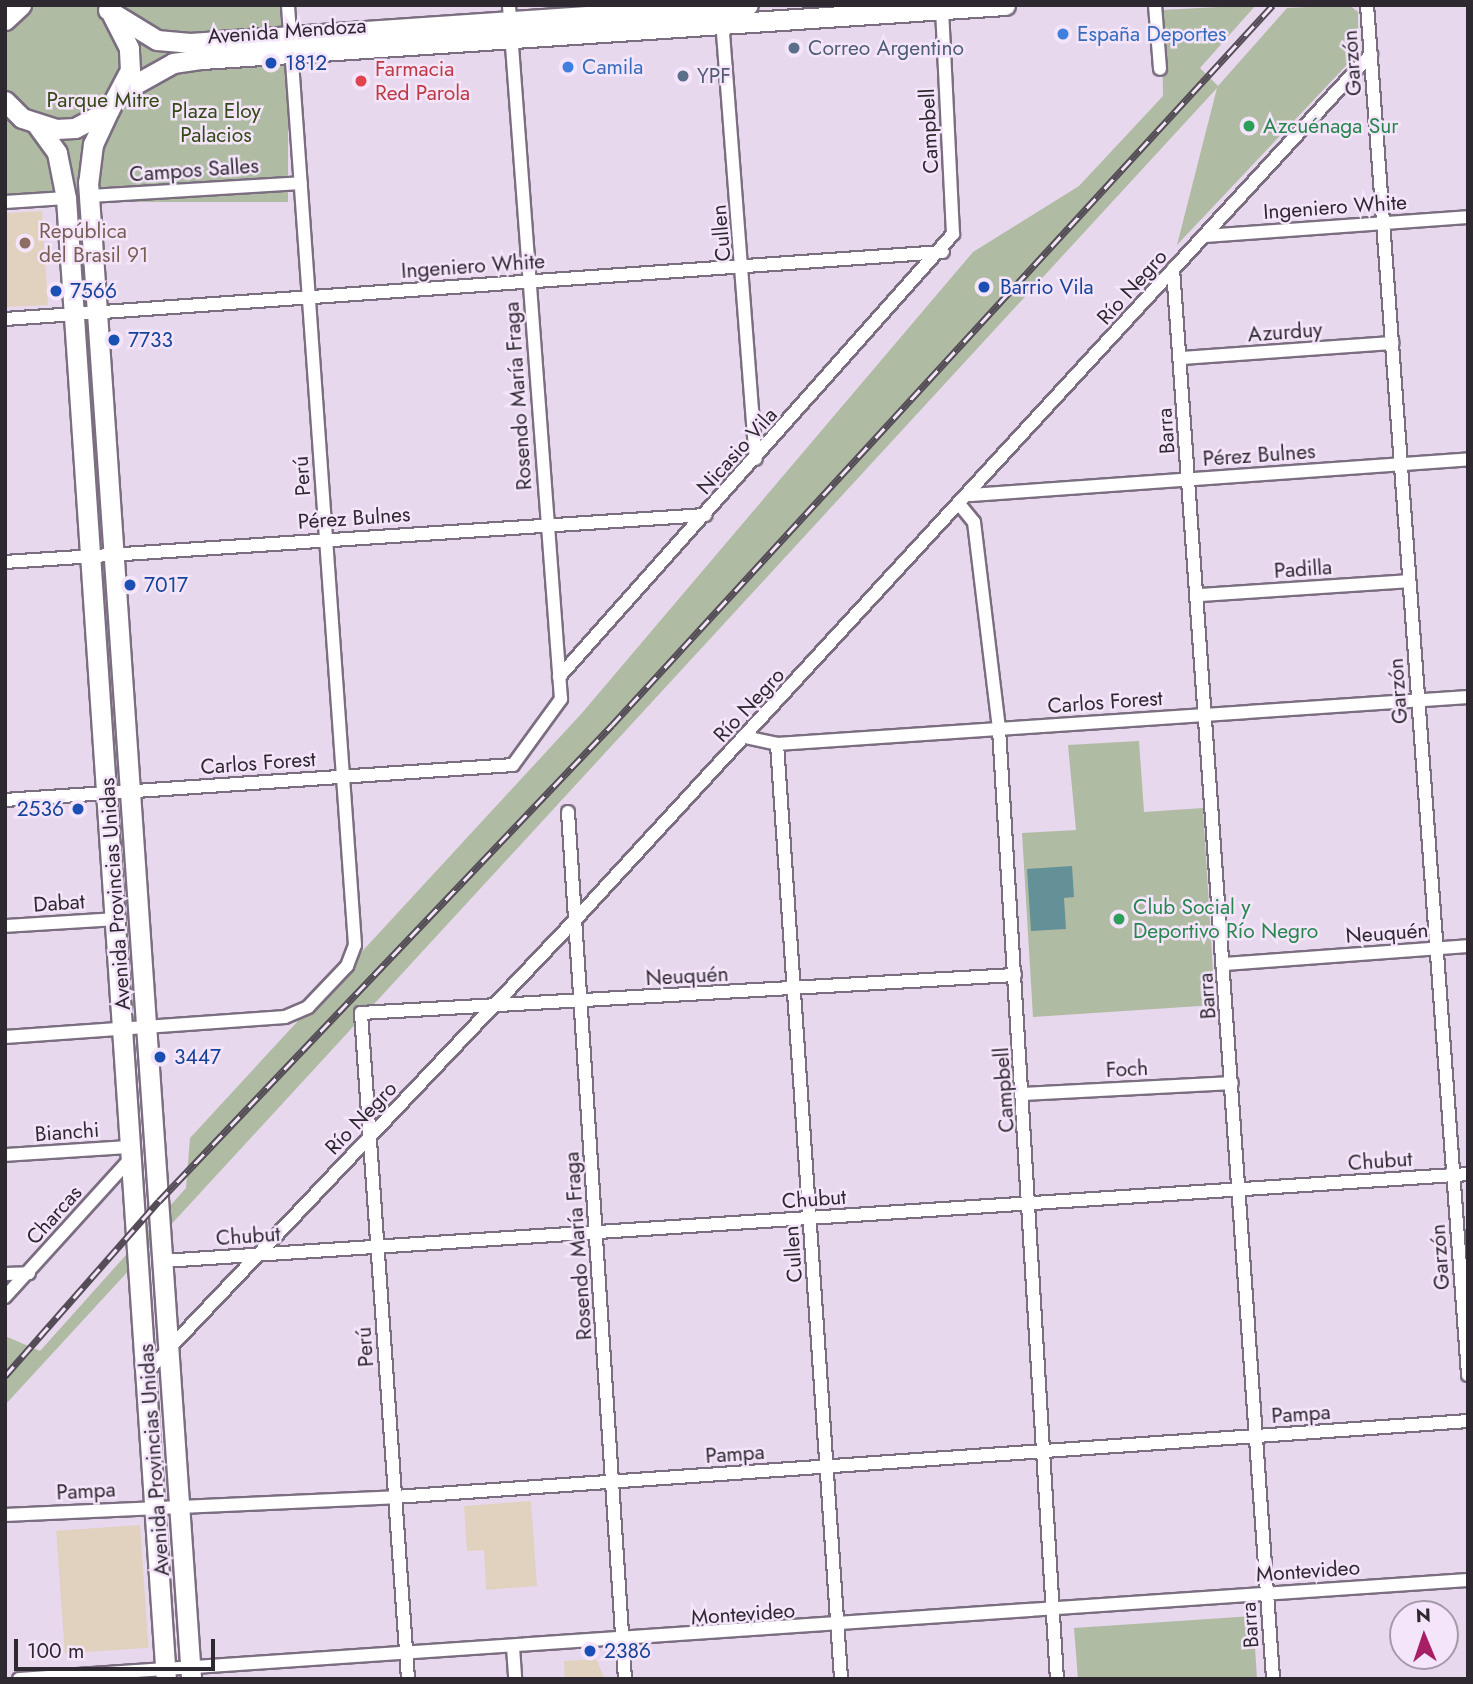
<!DOCTYPE html>
<html>
<head>
<meta charset="utf-8">
<style>
  body { margin:0 }
  #map { position:relative; width:1473px; height:1684px; overflow:hidden; background:#e7d8ed; font-family:Jost,sans-serif }
  div>[style] { position:absolute }
  [style*='--x'] { left:calc(var(--x)*1px); top:calc(var(--y)*1px); width:calc(var(--w)*1px); rotate:calc(var(--a)*1deg) }
  .education>* { inset:0; background:#e0d2bf; transform-origin:0 0 }
  .green>* { inset:0; background:#b0bba4; transform-origin:0 0 }
  .water>* { inset:0; background:#649197 }
  .roads { filter:drop-shadow(2px 0 #7b6e80) drop-shadow(-2px 0 #7b6e80) drop-shadow(0 2px #7b6e80) drop-shadow(0 -2px #7b6e80) }
  .minor>* { height:12px; margin:-6px; padding:0 6px; transform-origin:6px; border-radius:6px; background:#fff }
  .secondary>* { height:19px; margin:-9.5px; padding:0 9.5px; transform-origin:9.5px; border-radius:9.5px; background:#fff }
  .rail>* { height:7px; margin-top:-3.5px; transform-origin:0; background:repeating-linear-gradient(90deg,#f4e5fa 0 13px,#544d57 0 26px); box-sizing:border-box; border-block:2px solid #544d57 }
  .dots>* { width:19px; height:19px; translate:-50% -50%; box-sizing:border-box; border:4px solid #f4e5fa; border-radius:50% }
  span { translate:-50% -50%; white-space:nowrap; text-align:center; line-height:1.15; -webkit-text-stroke:5px #f4e5fa; paint-order:stroke }
  .street-label { font-size:21px; color:#2e2930 }
  .shop-label { font-size:21px; color:#366cbe }
  .left { translate:0 -50%; text-align:left }
  .service-label { font-size:21px; color:#4e5e75 }
  .transit-label { font-size:21px; color:#164399 }
  .right { translate:-100% -50%; text-align:right }
  .health-label { font-size:21px; color:#be3a42 }
  .park-label { font-size:21px; color:#354916 }
  .leisure-label { font-size:21px; color:#27864d }
  .education-label { font-size:21px; color:#785e54 }
  .frame { position:absolute; inset:0; border:7px solid #2e2930; pointer-events:none }
  .north { position:absolute; left:1389px; top:1600px; width:70px; height:70px; box-sizing:border-box; background:#f4e5fa; border:2px solid #a59aa9; border-radius:50%; rotate:358deg; font-size:19px; font-weight:700; line-height:28px; text-align:center; color:#2e2930 }
  .north::after { content:''; display:block; margin:auto; width:24px; height:32px; background:#a71f65; clip-path:polygon(50% 0,100% 100%,50% 72%,0 100%) }
  .scale { position:absolute; left:14px; top:1639px; width:201px; height:32px; box-sizing:border-box; border:4px solid #2e2930; border-top:0; padding-left:9px; font-size:21px; line-height:24px; white-space:nowrap; color:#2e2930; -webkit-text-stroke:5px #f4e5fa; paint-order:stroke }
</style>
</head>
<body>
<div id="map">
  <div class="education">
    <i style="clip-path:polygon(42px 211px,48px 305px,5px 307px,5px 213px)"></i>
    <i style="clip-path:polygon(531px 1501px,537px 1586px,486px 1590px,484px 1550px,467px 1551px,464px 1506px)"></i>
    <i style="left:140px;top:1525px;width:123px;height:84px;rotate:86deg"></i>
    <i style="clip-path:polygon(596px 1659px,605px 1679px,565px 1679px,564px 1661px)"></i>
  </div>
  <div class="green">
    <i style="left:5px;top:5px;width:283px;height:197px"></i>
    <i style="clip-path:polygon(1256px 5px,1200px 68px,1218px 86px,1287px 8px,1349px 5px,1358px 12px,1358px 53px,1177px 245px,1217px 88px,5px 1405px,5px 1336px,40px 1351px,186px 1188px,190px 1138px,582px 713px,973px 252px,1079px 186px,1163px 96px,1162px 10px)"></i>
    <i style="clip-path:polygon(1139px 741px,1144px 812px,1203px 808px,1215px 1005px,1033px 1017px,1022px 833px,1076px 830px,1068px 745px)"></i>
    <i style="clip-path:polygon(1253px 1616px,1257px 1679px,1078px 1679px,1074px 1628px)"></i>
  </div>
  <div class="water">
    <i style="clip-path:polygon(1072px 866px,1074px 897px,1064px 898px,1066px 929px,1031px 931px,1027px 869px)"></i>
  </div>
  <div class="roads">
    <div class="minor">
      <i style="--x:1155;--y:5;--w:64;--a:85.5"></i>
      <i style="--x:1367;--y:5;--w:1374;--a:85.78"></i>
      <i style="--x:722;--y:20;--w:440;--a:85.6"></i>
      <i style="--x:90;--y:196;--w:211;--a:-3.5"></i>
      <i style="--x:5;--y:202;--w:61;--a:-3.8"></i>
      <i style="--x:1204;--y:236;--w:265;--a:-4.1"></i>
      <i style="--x:1173;--y:269;--w:1414;--a:85.94"></i>
      <i style="--x:5;--y:319;--w:940;--a:-4.09"></i>
      <i style="--x:1181;--y:358;--w:212;--a:-4.1"></i>
      <i style="--x:970;--y:495;--w:499;--a:-4.1"></i>
      <i style="--x:960;--y:505;--w:22;--a:51"></i>
      <i style="--x:974;--y:522;--w:209;--a:83.1"></i>
      <i style="--x:999;--y:729;--w:952;--a:86.51"></i>
      <i style="--x:5;--y:562;--w:702;--a:-3.84"></i>
      <i style="--x:1199;--y:595;--w:210;--a:-3.8"></i>
      <i style="--x:559;--y:677;--w:593;--a:-48.35"></i>
      <i style="--x:953;--y:234;--w:229;--a:-92.8"></i>
      <i style="--x:745;--y:737;--w:33;--a:12"></i>
      <i style="--x:777;--y:744;--w:693;--a:-3.89"></i>
      <i style="--x:777;--y:744;--w:937;--a:86.08"></i>
      <i style="--x:5;--y:800;--w:509;--a:-3.94"></i>
      <i style="--x:513;--y:765;--w:82;--a:-54"></i>
      <i style="--x:561;--y:699;--w:696;--a:-94.29"></i>
      <i style="--x:568;--y:812;--w:869;--a:86.24"></i>
      <i style="--x:5;--y:926;--w:110;--a:-3.6"></i>
      <i style="--x:1224;--y:964;--w:245;--a:-4.2"></i>
      <i style="--x:5;--y:1037;--w:281;--a:-4.1"></i>
      <i style="--x:285;--y:1017;--w:25;--a:-23"></i>
      <i style="--x:308;--y:1007;--w:57;--a:-46.4"></i>
      <i style="--x:347;--y:966;--w:22;--a:-69"></i>
      <i style="--x:355;--y:945;--w:942;--a:-94.08"></i>
      <i style="--x:1024;--y:1094;--w:208;--a:-3"></i>
      <i style="--x:5;--y:1155;--w:125;--a:-3.7"></i>
      <i style="--x:163;--y:1261;--w:1308;--a:-3.81"></i>
      <i style="--x:5;--y:1274;--w:24;--a:-2"></i>
      <i style="--x:5;--y:1297;--w:188;--a:-47.8"></i>
      <i style="--x:146;--y:1373;--w:625;--a:-46.56"></i>
      <i style="--x:576;--y:919;--w:1175;--a:-47.41"></i>
      <i style="--x:5;--y:1515;--w:390;--a:-2.6"></i>
      <i style="--x:395;--y:1497;--w:1076;--a:-4.05"></i>
      <i style="--x:513;--y:1647;--w:32;--a:86"></i>
      <i style="--x:19;--y:1679;--w:1452;--a:-3.91"></i>
      <i style="--x:408;--y:1679;--w:668;--a:-94.04"></i>
      <i style="--x:361;--y:1013;--w:655;--a:-3.33"></i>
    </div>
    <div class="secondary">
      <i style="--x:108;--y:10;--w:57;--a:31.5"></i>
      <i style="--x:157;--y:40;--w:33;--a:5"></i>
      <i style="--x:190;--y:43;--w:559;--a:-3.9"></i>
      <i style="--x:5;--y:20;--w:22;--a:-43"></i>
      <i style="--x:123;--y:91;--w:57;--a:-29.2"></i>
      <i style="--x:173;--y:63;--w:29;--a:-8"></i>
      <i style="--x:202;--y:59;--w:805;--a:-3.85"></i>
      <i style="--x:5;--y:101;--w:24;--a:45"></i>
      <i style="--x:22;--y:118;--w:36;--a:18"></i>
      <i style="--x:56;--y:129;--w:19;--a:-3"></i>
      <i style="--x:75;--y:128;--w:38;--a:-28"></i>
      <i style="--x:109;--y:110;--w:45;--a:-62.3"></i>
      <i style="--x:130;--y:70;--w:22;--a:-93"></i>
      <i style="--x:129;--y:48;--w:37;--a:-117"></i>
      <i style="--x:109;--y:110;--w:38;--a:115"></i>
      <i style="--x:93;--y:144;--w:38;--a:97"></i>
      <i style="--x:88;--y:182;--w:1501;--a:86.06"></i>
      <i style="--x:37;--y:125;--w:34;--a:54"></i>
      <i style="--x:57;--y:153;--w:46;--a:78.7"></i>
      <i style="--x:66;--y:198;--w:1484;--a:86.14"></i>
    </div>
  </div>
  <div class="rail">
    <i style="--x:5;--y:1376;--w:233;--a:-48.7"></i>
    <i style="--x:159;--y:1201;--w:657;--a:-46.42"></i>
    <i style="--x:612;--y:725;--w:977;--a:-47.45"></i>
  </div>
  <div class="dots">
    <i style="left:1063px;top:34px;background:#3f7fe0"></i>
    <i style="left:794px;top:48px;background:#5c6f8a"></i>
    <i style="left:271px;top:63px;background:#1a4fb4"></i>
    <i style="left:568px;top:67px;background:#3f7fe0"></i>
    <i style="left:683px;top:76px;background:#5c6f8a"></i>
    <i style="left:361px;top:81px;background:#e0444e"></i>
    <i style="left:1249px;top:126px;background:#2e9e5b"></i>
    <i style="left:25px;top:243px;background:#8d6e63"></i>
    <i style="left:984px;top:287px;background:#1a4fb4"></i>
    <i style="left:56px;top:291px;background:#1a4fb4"></i>
    <i style="left:114px;top:340px;background:#1a4fb4"></i>
    <i style="left:130px;top:585px;background:#1a4fb4"></i>
    <i style="left:78px;top:809px;background:#1a4fb4"></i>
    <i style="left:1119px;top:919px;background:#2e9e5b"></i>
    <i style="left:160px;top:1057px;background:#1a4fb4"></i>
    <i style="left:590px;top:1651px;background:#1a4fb4"></i>
  </div>
  <div class="street-label">
    <span style="left:287px;top:31px;rotate:-4deg">Avenida Mendoza</span>
    <span style="left:1352px;top:63px;rotate:-94deg">Garzón</span>
    <span style="left:929px;top:131px;rotate:-93deg">Campbell</span>
    <span style="left:194px;top:170px;rotate:-4deg">Campos Salles</span>
    <span style="left:1335px;top:207px;rotate:-4deg">Ingeniero White</span>
    <span style="left:721px;top:233px;rotate:-95deg">Cullen</span>
    <span style="left:473px;top:266px;rotate:-4deg">Ingeniero White</span>
    <span style="left:1132px;top:287px;rotate:-48deg">Río Negro</span>
    <span style="left:1285px;top:332px;rotate:-4deg">Azurduy</span>
    <span style="left:518px;top:396px;rotate:-94deg">Rosendo María Fraga</span>
    <span style="left:1166px;top:431px;rotate:-94deg">Barra</span>
    <span style="left:737px;top:451px;rotate:-48deg">Nicasio Vila</span>
    <span style="left:1259px;top:455px;rotate:-4deg">Pérez Bulnes</span>
    <span style="left:302px;top:476px;rotate:-94deg">Perú</span>
    <span style="left:354px;top:518px;rotate:-4deg">Pérez Bulnes</span>
    <span style="left:1303px;top:569px;rotate:-4deg">Padilla</span>
    <span style="left:1398px;top:691px;rotate:-94deg">Garzón</span>
    <span style="left:1105px;top:702px;rotate:-4deg">Carlos Forest</span>
    <span style="left:749px;top:705px;rotate:-47deg">Río Negro</span>
    <span style="left:258px;top:763px;rotate:-4deg">Carlos Forest</span>
    <span style="left:115px;top:894px;rotate:-94deg">Avenida Provincias Unidas</span>
    <span style="left:59px;top:903px;rotate:-4deg">Dabat</span>
    <span style="left:1387px;top:933px;rotate:-4deg">Neuquén</span>
    <span style="left:687px;top:976px;rotate:-3deg">Neuquén</span>
    <span style="left:1207px;top:996px;rotate:-94deg">Barra</span>
    <span style="left:1127px;top:1069px;rotate:-3deg">Foch</span>
    <span style="left:1004px;top:1090px;rotate:-94deg">Campbell</span>
    <span style="left:361px;top:1118px;rotate:-46deg">Río Negro</span>
    <span style="left:67px;top:1132px;rotate:-4deg">Bianchi</span>
    <span style="left:1380px;top:1161px;rotate:-4deg">Chubut</span>
    <span style="left:814px;top:1199px;rotate:-4deg">Chubut</span>
    <span style="left:54px;top:1215px;rotate:-48deg">Charcas</span>
    <span style="left:248px;top:1236px;rotate:-4deg">Chubut</span>
    <span style="left:578px;top:1246px;rotate:-94deg">Rosendo María Fraga</span>
    <span style="left:793px;top:1254px;rotate:-94deg">Cullen</span>
    <span style="left:1440px;top:1257px;rotate:-94deg">Garzón</span>
    <span style="left:365px;top:1347px;rotate:-94deg">Perú</span>
    <span style="left:1301px;top:1414px;rotate:-4deg">Pampa</span>
    <span style="left:735px;top:1454px;rotate:-4deg">Pampa</span>
    <span style="left:154px;top:1460px;rotate:-94deg">Avenida Provincias Unidas</span>
    <span style="left:86px;top:1491px;rotate:-3deg">Pampa</span>
    <span style="left:1308px;top:1571px;rotate:-4deg">Montevideo</span>
    <span style="left:743px;top:1614px;rotate:-4deg">Montevideo</span>
    <span style="left:1250px;top:1625px;rotate:-94deg">Barra</span>
  </div>
  <div class="shop-label">
    <span class="left" style="left:1077px;top:34px">España Deportes</span>
    <span class="left" style="left:582px;top:67px">Camila</span>
  </div>
  <div class="service-label">
    <span class="left" style="left:808px;top:48px">Correo Argentino</span>
    <span class="left" style="left:697px;top:76px">YPF</span>
  </div>
  <div class="transit-label">
    <span class="left" style="left:285px;top:63px">1812</span>
    <span class="left" style="left:1000px;top:287px">Barrio Vila</span>
    <span class="left" style="left:70px;top:291px">7566</span>
    <span class="left" style="left:128px;top:340px">7733</span>
    <span class="left" style="left:144px;top:585px">7017</span>
    <span class="right" style="left:64px;top:809px">2536</span>
    <span class="left" style="left:174px;top:1057px">3447</span>
    <span class="left" style="left:604px;top:1651px">2386</span>
  </div>
  <div class="health-label">
    <span class="left" style="left:375px;top:81px">Farmacia<br>Red Parola</span>
  </div>
  <div class="park-label">
    <span style="left:103px;top:100px">Parque Mitre</span>
    <span style="left:216px;top:123px">Plaza Eloy<br>Palacios</span>
  </div>
  <div class="leisure-label">
    <span class="left" style="left:1263px;top:126px">Azcuénaga Sur</span>
    <span class="left" style="left:1133px;top:919px">Club Social y<br>Deportivo Río Negro</span>
  </div>
  <div class="education-label">
    <span class="left" style="left:39px;top:243px">República<br>del Brasil 91</span>
  </div>
  <div class="frame"></div>
  <div class="north">N</div>
  <div class="scale">100 m</div>
</div>
</body>
</html>
